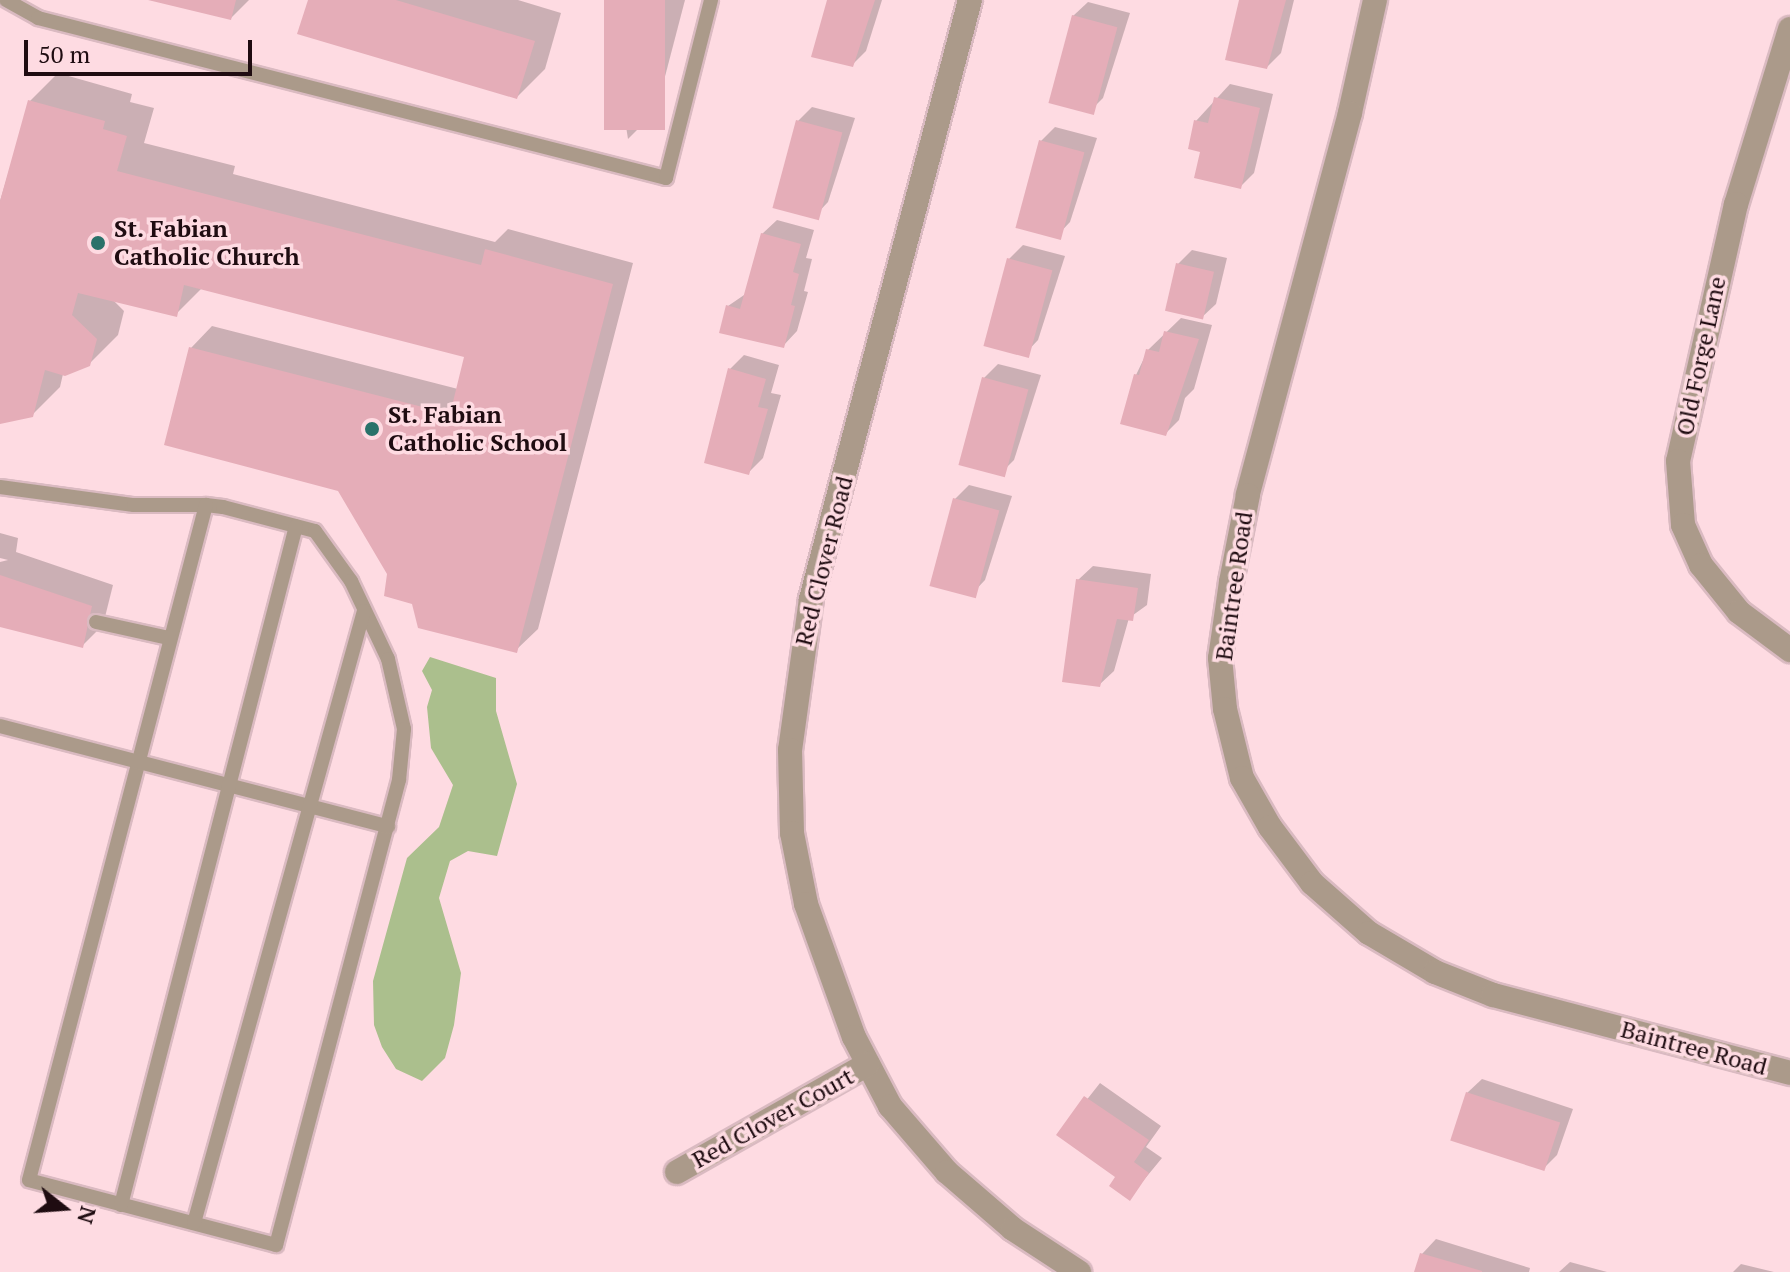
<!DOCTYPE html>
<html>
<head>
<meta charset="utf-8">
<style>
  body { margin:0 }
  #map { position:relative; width:1790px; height:1272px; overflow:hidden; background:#fedbe2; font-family:"PT Serif",serif }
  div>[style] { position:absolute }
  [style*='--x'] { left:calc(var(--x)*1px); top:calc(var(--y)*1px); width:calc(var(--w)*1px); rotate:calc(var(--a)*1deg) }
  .green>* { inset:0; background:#abbf8d }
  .shadow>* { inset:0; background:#0003 }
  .building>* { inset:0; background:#e5adb8; transform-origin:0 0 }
  .roads { filter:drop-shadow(2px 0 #dabac1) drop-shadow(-2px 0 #dabac1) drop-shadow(0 2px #dabac1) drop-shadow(0 -2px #dabac1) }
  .service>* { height:14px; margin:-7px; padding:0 7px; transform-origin:7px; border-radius:7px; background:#ab9a8a }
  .minor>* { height:24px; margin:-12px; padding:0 12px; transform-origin:12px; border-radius:12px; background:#ab9a8a }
  .dots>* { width:22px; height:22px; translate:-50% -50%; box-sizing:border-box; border:4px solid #fedbe2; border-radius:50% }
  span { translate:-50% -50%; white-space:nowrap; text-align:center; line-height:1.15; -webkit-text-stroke:7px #fedbe2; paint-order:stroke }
  .poi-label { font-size:24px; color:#1f0c11; font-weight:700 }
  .left { translate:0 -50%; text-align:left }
  .street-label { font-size:24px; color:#1f0c11 }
  .north { position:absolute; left:24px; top:1168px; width:80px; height:80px; -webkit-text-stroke:6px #fedbe2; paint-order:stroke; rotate:107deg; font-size:22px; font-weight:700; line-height:32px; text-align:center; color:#1f0c11 }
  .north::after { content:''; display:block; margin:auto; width:28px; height:36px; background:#1f0c11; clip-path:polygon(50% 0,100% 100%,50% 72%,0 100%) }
  .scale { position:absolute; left:24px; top:40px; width:228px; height:36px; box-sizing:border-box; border:4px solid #1f0c11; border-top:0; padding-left:10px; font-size:24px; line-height:28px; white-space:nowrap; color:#1f0c11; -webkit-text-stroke:6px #fedbe2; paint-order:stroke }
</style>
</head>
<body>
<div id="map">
  <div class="green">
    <i style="clip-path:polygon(430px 657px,496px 678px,496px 711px,517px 784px,497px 856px,468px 851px,450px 861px,439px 898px,461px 973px,454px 1025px,445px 1058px,422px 1081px,396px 1069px,382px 1047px,374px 1025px,373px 981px,407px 858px,439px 827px,453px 785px,431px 748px,427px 707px,432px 690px,422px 671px)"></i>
  </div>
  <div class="shadow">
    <i style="clip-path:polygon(151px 0,249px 0,231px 18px)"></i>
    <i style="clip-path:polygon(310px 0,518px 0,561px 13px,545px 69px,517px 97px)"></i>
    <i style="clip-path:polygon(606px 0,685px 0,656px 111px,628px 139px)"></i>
    <i style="clip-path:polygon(829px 0,882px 0,866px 51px,852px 65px)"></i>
    <i style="clip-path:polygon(1241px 0,1294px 0,1281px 53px,1267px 67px)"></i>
    <i style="clip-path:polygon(1088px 2px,1130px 13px,1103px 98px,1089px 112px,1073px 16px)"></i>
    <i style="clip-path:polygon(58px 73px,132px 94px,130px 102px,154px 108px,144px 143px,235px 166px,233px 174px,495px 242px,508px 229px,633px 263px,538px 629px,516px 650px,414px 603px,389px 574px,339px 490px,191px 348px,212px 326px,458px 389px,466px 356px,202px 288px,176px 314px,112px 299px,124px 311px,118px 335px,89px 364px,63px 374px,60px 387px,32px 415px,0 422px,0 201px,30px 101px)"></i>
    <i style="clip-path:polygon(1230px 84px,1273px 94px,1254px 173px,1240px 187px,1202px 151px,1196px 121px)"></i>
    <i style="clip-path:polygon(812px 107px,855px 118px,828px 202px,814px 217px,798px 121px)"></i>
    <i style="clip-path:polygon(1055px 127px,1097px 138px,1070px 222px,1056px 237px,1041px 141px)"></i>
    <i style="clip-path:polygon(777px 220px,814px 230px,806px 258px,812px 259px,804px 291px,808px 292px,797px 331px,783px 346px,728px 306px,747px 293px,762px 234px)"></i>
    <i style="clip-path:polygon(1023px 245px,1065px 256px,1038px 340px,1024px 355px,1009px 259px)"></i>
    <i style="clip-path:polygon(1192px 250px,1227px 258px,1216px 304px,1201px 318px,1178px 264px)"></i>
    <i style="clip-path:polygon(1181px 318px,1212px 325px,1194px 389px,1185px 398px,1179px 420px,1165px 434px,1136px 375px,1148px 350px)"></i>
    <i style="clip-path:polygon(744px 355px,779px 365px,771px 393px,781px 395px,763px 458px,749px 472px,730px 369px)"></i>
    <i style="clip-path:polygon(998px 364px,1041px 375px,1014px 460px,1000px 474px,984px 378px)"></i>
    <i style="clip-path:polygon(969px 485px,1012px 496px,985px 580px,971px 595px,955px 499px)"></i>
    <i style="clip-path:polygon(0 533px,18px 538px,16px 552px,113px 585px,103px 625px,82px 646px,0 625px,0 562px,8px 560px,0 558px)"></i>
    <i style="clip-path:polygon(1093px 566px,1151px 574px,1147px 605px,1129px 618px,1114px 671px,1099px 685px,1078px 580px)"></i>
    <i style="clip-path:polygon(1482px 1079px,1573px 1109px,1557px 1155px,1543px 1169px,1467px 1093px)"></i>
    <i style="clip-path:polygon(1100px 1083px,1161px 1126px,1146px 1147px,1162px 1158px,1129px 1198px,1118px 1176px,1059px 1135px)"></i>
    <i style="clip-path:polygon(1436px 1239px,1530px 1268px,1529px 1272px,1417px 1272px,1422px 1254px)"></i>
    <i style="clip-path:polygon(1570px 1262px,1607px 1272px,1559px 1272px)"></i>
    <i style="clip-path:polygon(1741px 1264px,1774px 1272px,1733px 1272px)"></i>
  </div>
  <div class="building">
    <i style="clip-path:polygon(148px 0,236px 0,231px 20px)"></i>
    <i style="clip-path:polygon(308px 0,396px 0,535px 41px,517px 99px,297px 34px)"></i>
    <i style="left:604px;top:0;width:61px;height:130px"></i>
    <i style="clip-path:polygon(827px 0,875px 0,853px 67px,811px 57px)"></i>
    <i style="clip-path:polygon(1239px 0,1286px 0,1267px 69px,1225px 60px)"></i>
    <i style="left:1072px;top:15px;width:47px;height:91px;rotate:15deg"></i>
    <i style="clip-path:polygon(1214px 97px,1260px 108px,1241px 189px,1194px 178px,1200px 152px,1188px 149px,1194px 120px,1208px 123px)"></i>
    <i style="clip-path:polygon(28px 100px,105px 121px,103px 129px,127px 136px,117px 171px,481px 265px,485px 249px,613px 284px,517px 653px,418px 628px,412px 604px,384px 596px,387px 574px,338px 491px,164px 445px,189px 347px,450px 414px,464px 357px,184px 285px,177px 317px,78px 293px,72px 315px,97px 339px,90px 366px,65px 376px,45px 370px,33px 417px,0 424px,0 201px)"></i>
    <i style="left:796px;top:120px;width:48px;height:91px;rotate:15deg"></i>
    <i style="left:1039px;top:140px;width:47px;height:91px;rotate:15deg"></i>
    <i style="clip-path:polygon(761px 233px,801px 244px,793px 272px,799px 274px,791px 305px,795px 306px,784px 348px,719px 333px,726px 305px,740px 309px)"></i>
    <i style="left:1007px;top:258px;width:47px;height:91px;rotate:15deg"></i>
    <i style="left:1176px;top:263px;width:39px;height:49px;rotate:13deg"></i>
    <i style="clip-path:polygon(1164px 331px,1199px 339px,1166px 436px,1120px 424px,1134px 374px,1139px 375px,1146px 349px,1159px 352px)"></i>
    <i style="clip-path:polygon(728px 368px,766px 379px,758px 407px,768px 409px,749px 475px,704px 463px)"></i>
    <i style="left:982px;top:377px;width:48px;height:91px;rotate:15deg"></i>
    <i style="left:953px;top:498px;width:48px;height:91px;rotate:15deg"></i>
    <i style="clip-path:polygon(0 575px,92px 606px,83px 648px,0 627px)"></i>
    <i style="clip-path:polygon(1076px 579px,1138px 588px,1133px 621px,1117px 619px,1100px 687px,1062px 682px)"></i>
    <i style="left:1466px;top:1092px;width:99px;height:51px;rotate:18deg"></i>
    <i style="clip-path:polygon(1084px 1096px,1149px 1140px,1134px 1162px,1149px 1173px,1130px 1201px,1109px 1186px,1115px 1177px,1056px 1135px)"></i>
    <i style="clip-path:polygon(1420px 1253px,1482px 1271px,1482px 1272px,1414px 1272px)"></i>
  </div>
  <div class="roads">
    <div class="service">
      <i style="--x:6;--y:0;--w:37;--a:29"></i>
      <i style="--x:38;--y:18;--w:648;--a:14.29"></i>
      <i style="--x:666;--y:178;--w:184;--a:-75.8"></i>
      <i style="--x:0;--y:487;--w:135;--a:7.7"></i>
      <i style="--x:134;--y:505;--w:72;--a:0"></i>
      <i style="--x:206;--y:505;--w:17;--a:7"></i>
      <i style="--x:223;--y:507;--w:95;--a:14.6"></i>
      <i style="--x:315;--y:531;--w:62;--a:54.2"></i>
      <i style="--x:351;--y:581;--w:86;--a:64.6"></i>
      <i style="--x:388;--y:659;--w:72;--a:77.1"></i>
      <i style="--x:404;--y:729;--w:51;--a:95.6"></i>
      <i style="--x:399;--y:780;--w:481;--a:104.8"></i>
      <i style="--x:276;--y:1245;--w:255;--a:-165.3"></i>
      <i style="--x:29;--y:1180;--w:698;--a:-75.31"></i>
      <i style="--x:96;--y:622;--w:75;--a:12.4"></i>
      <i style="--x:0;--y:726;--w:401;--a:14.5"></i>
      <i style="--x:121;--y:1205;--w:701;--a:-75.55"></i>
      <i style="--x:194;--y:1223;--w:635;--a:-74.48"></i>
    </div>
    <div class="minor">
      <i style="--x:970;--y:0;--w:620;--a:104.87"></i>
      <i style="--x:811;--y:599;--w:152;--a:97.9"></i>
      <i style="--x:790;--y:750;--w:83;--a:88.6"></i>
      <i style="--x:792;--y:833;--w:72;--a:78.8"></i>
      <i style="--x:806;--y:904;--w:141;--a:70.2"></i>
      <i style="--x:854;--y:1037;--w:78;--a:62.4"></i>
      <i style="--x:890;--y:1106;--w:87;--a:49.2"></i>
      <i style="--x:947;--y:1172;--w:87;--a:40.8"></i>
      <i style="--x:1013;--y:1229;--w:79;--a:33.1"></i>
      <i style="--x:1375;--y:0;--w:116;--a:102.5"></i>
      <i style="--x:1350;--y:113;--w:395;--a:105"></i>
      <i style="--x:1248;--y:495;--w:89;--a:101.1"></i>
      <i style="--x:1231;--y:582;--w:77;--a:98.2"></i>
      <i style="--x:1220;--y:658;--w:51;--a:84.4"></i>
      <i style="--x:1225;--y:709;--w:71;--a:76.2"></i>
      <i style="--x:1242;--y:778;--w:56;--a:60.3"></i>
      <i style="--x:1270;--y:827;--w:70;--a:53.1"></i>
      <i style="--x:1312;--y:883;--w:76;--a:41.3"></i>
      <i style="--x:1369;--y:933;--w:77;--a:30.6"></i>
      <i style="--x:1435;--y:972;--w:62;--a:21.6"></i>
      <i style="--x:1493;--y:995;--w:307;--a:14.7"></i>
      <i style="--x:1790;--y:29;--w:183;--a:107.1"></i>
      <i style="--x:1736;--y:204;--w:263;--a:102.7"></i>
      <i style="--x:1678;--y:461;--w:64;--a:85.5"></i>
      <i style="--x:1683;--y:525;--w:44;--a:65.8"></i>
      <i style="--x:1701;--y:565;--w:60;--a:51"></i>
      <i style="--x:1739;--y:612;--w:64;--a:36.7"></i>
      <i style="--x:677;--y:1172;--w:219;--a:-29.5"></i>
    </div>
  </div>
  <div class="dots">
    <i style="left:98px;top:243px;background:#2a726a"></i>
    <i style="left:372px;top:429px;background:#2a726a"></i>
  </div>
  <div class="poi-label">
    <span class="left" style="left:114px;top:243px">St. Fabian<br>Catholic Church</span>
    <span class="left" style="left:388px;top:429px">St. Fabian<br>Catholic School</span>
  </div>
  <div class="street-label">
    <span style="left:1701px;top:356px;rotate:-78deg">Old Forge Lane</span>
    <span style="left:824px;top:561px;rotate:-76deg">Red Clover Road</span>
    <span style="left:1234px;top:586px;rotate:-82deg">Baintree Road</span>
    <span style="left:1694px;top:1048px;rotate:15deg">Baintree Road</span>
    <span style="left:773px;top:1118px;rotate:-29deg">Red Clover Court</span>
  </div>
  <div class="north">N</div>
  <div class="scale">50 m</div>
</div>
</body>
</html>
